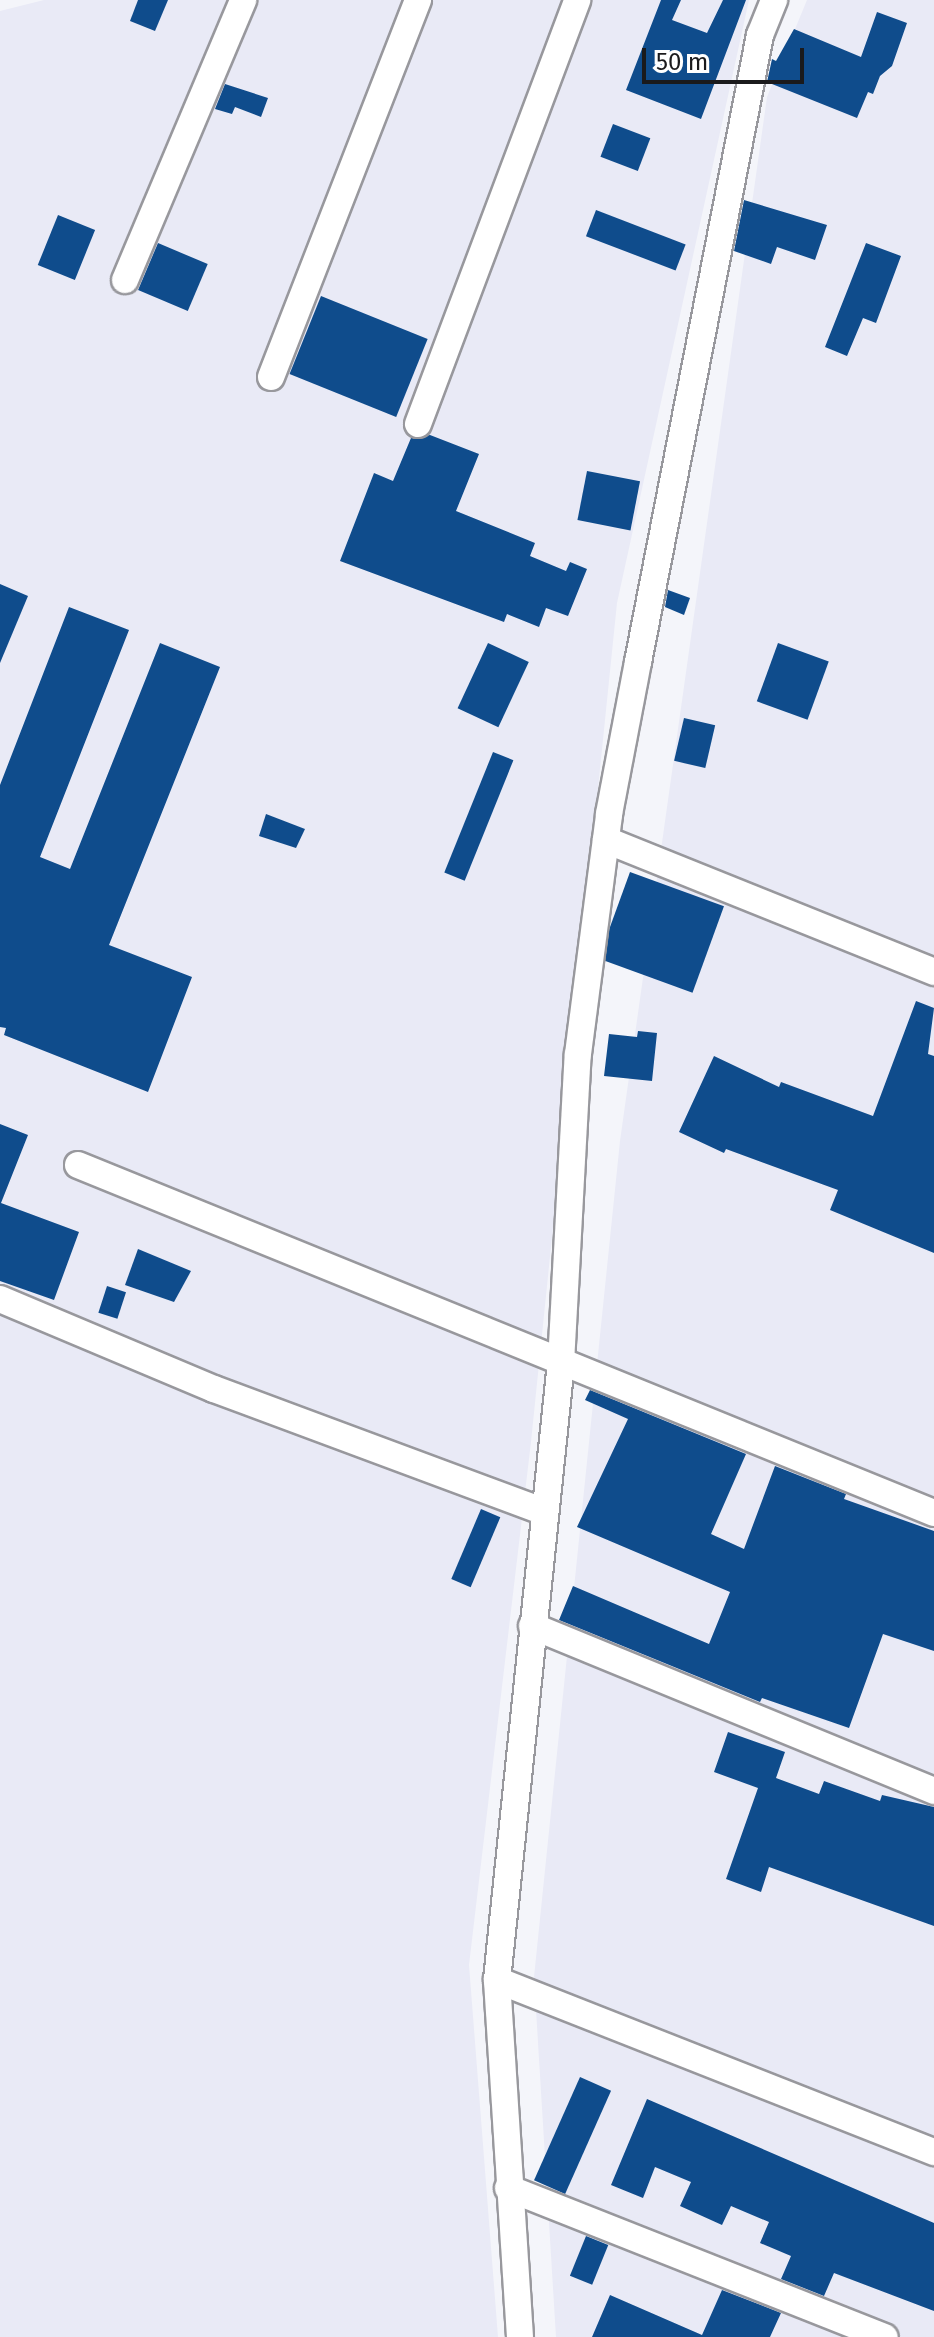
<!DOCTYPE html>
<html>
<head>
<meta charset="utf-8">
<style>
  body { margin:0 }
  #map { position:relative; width:934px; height:2337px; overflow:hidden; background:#f4f5fa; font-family:"Fira Sans",sans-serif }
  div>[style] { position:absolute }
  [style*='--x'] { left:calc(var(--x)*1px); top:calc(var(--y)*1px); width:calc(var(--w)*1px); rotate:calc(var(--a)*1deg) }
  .built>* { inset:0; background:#e9eaf6 }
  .building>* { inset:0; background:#0f4c8c; transform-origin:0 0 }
  .roads { filter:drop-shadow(2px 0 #98989d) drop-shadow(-2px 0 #98989d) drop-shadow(0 2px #98989d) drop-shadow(0 -2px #98989d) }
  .minor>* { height:26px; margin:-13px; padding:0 13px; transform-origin:13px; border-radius:13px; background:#fff }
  span { translate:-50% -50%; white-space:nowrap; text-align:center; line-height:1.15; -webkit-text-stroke:8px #fff; paint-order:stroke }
  .scale { position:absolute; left:642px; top:48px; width:162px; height:36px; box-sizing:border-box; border:4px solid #1a1a1c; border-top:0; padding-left:10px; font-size:24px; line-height:28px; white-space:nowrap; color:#1a1a1c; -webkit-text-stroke:6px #fff; paint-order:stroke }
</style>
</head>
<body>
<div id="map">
  <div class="built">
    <i style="clip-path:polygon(44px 0,749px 0,617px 603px,531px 1442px,469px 1965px,498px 2337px,0 2337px,0 11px)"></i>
    <i style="clip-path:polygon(807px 0,934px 0,934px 2337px,556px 2337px,534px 1977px,620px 1141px,767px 97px)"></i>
  </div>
  <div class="building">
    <i style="clip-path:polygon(138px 0,168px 0,155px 31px,130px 21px)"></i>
    <i style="clip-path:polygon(661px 0,681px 0,672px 20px,707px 33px,723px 0,746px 0,701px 119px,626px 90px)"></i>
    <i style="clip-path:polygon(877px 12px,907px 23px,892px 66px,880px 76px,873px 94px,868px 92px,857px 118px,767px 82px,772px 59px,776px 61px,794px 29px,861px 57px)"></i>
    <i style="clip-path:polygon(225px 84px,268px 98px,261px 117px,235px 107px,232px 114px,215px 109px)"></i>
    <i style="left:613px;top:124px;width:40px;height:35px;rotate:21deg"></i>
    <i style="clip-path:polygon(744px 200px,827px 225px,815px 260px,777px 247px,771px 264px,734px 251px)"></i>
    <i style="left:596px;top:210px;width:96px;height:28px;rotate:21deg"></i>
    <i style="left:58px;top:215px;width:40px;height:54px;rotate:22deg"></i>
    <i style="left:158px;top:243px;width:54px;height:51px;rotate:23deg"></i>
    <i style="clip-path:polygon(866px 243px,901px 256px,876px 323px,863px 318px,847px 356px,825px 347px)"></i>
    <i style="left:321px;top:296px;width:115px;height:84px;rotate:22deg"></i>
    <i style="clip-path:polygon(430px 435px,479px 454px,456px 511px,535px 543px,530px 556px,566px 571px,570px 562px,587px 569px,568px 616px,546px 608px,539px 627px,507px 614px,504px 622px,340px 561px,374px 473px,393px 481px,411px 438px)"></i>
    <i style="left:587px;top:471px;width:54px;height:50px;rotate:11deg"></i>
    <i style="clip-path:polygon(0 584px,28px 596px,0 663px)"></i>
    <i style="clip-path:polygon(668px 590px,690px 598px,684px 615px,665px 607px)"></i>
    <i style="clip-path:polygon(69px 607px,129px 630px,40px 857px,70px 869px,160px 643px,220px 667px,109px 945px,192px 977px,148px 1092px,4px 1035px,6px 1028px,0 1027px,0 785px)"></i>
    <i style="left:488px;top:643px;width:45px;height:72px;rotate:25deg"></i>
    <i style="left:778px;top:643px;width:54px;height:62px;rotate:20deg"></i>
    <i style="left:684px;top:718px;width:32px;height:44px;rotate:13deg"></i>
    <i style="left:493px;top:752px;width:22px;height:130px;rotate:22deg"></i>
    <i style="clip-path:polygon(266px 814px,305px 829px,296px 848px,259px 836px)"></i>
    <i style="left:630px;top:872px;width:100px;height:92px;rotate:20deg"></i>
    <i style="clip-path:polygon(916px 1001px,934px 1008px,928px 1054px,934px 1056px,934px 1253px,830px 1210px,838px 1190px,726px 1149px,724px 1153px,679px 1132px,714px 1056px,779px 1087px,781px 1082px,873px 1116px)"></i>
    <i style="clip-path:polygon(638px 1031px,657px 1033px,652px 1081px,604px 1076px,609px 1034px,637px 1037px)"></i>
    <i style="clip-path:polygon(0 1124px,28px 1135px,1px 1203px,79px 1232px,54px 1300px,0 1281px)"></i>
    <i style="clip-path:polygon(138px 1249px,191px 1271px,174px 1302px,125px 1285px)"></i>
    <i style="left:107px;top:1286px;width:20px;height:28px;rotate:18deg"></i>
    <i style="clip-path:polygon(590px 1390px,746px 1454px,711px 1534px,744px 1549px,775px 1466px,846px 1494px,844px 1499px,934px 1531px,934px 1651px,883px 1634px,849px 1728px,762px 1698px,760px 1702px,559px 1620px,573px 1586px,709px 1644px,730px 1592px,577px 1527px,628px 1419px,585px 1400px)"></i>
    <i style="left:481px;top:1509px;width:21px;height:76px;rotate:23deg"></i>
    <i style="clip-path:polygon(728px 1732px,785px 1752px,776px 1778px,819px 1794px,824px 1781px,880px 1801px,882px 1795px,934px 1807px,934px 1926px,769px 1867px,761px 1892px,726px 1879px,758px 1788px,714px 1772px)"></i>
    <i style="left:580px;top:2077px;width:34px;height:113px;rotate:24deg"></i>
    <i style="clip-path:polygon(647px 2099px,934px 2223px,934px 2311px,834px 2273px,824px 2296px,781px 2279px,791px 2256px,760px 2243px,769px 2222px,731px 2206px,722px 2225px,680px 2206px,691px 2182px,655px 2167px,643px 2198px,611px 2185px)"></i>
    <i style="left:586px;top:2236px;width:24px;height:43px;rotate:22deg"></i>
    <i style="clip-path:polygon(722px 2290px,781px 2313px,770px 2337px,592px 2337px,610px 2295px,702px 2335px)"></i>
  </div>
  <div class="roads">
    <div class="minor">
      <i style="--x:125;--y:280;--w:304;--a:-67.1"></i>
      <i style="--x:271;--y:377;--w:405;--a:-68.7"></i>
      <i style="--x:418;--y:424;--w:453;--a:-69.4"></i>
      <i style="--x:606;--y:840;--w:354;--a:21.9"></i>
      <i style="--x:78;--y:1165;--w:924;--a:22.12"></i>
      <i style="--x:0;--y:1299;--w:232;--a:22.8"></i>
      <i style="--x:214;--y:1389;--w:353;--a:20.4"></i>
      <i style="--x:532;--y:1626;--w:435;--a:22.3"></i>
      <i style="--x:497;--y:1980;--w:470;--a:21.5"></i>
      <i style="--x:508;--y:2188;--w:405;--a:21.6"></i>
      <i style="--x:520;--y:2337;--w:358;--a:-93.7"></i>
      <i style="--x:497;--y:1980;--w:620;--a:-84.08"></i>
      <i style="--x:561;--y:1363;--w:309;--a:-86.9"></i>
      <i style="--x:578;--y:1054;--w:242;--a:-82.6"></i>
      <i style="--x:609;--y:814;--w:155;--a:-79.2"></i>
      <i style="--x:638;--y:662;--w:639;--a:-78.99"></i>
      <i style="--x:760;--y:35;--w:38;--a:-68"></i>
    </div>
  </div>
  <div class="scale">50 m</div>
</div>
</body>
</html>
